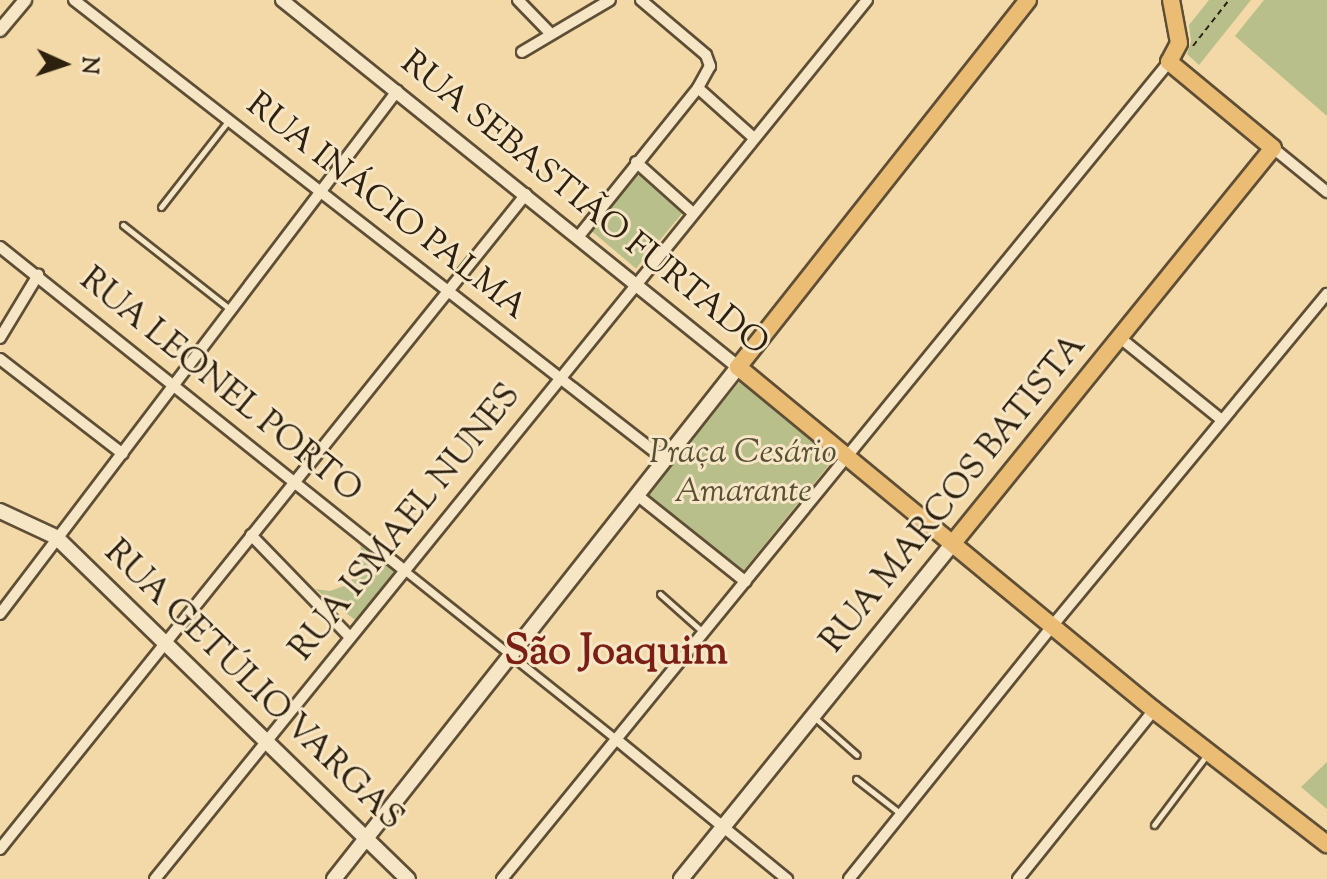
<!DOCTYPE html>
<html>
<head>
<meta charset="utf-8">
<style>
  body { margin:0 }
  #map { position:relative; width:1327px; height:879px; overflow:hidden; background:#f3d8a8; font-family:"Sorts Mill Goudy",serif }
  div>[style] { position:absolute }
  [style*='--x'] { left:calc(var(--x)*1px); top:calc(var(--y)*1px); width:calc(var(--w)*1px); rotate:calc(var(--a)*1deg) }
  .green>* { inset:0; background:#b8bf8a; transform-origin:0 0 }
  .path>* { height:2px; margin-top:-1px; transform-origin:0; background:repeating-linear-gradient(90deg,#2d200f 0 6px,transparent 0 10px) }
  .roads { filter:drop-shadow(2px 0 #5e4e35) drop-shadow(-2px 0 #5e4e35) drop-shadow(0 2px #5e4e35) drop-shadow(0 -2px #5e4e35) }
  .service>* { height:5px; margin:-2.5px; padding:0 2.5px; transform-origin:2.5px; border-radius:2.5px; background:#f7e6c6 }
  .pedestrian>* { height:7px; margin:-3.5px; padding:0 3.5px; transform-origin:3.5px; border-radius:3.5px; background:#f7e6c6 }
  .minor>* { height:10px; margin:-5px; padding:0 5px; transform-origin:5px; border-radius:5px; background:#f7e6c6 }
  .tertiary>* { height:12px; margin:-6px; padding:0 6px; transform-origin:6px; border-radius:6px; background:#f7e6c6 }
  .secondary>* { height:14px; margin:-7px; padding:0 7px; transform-origin:7px; border-radius:7px; background:#f7e6c6 }
  .primary>* { height:16px; margin:-8px; padding:0 8px; transform-origin:8px; border-radius:8px; background:#eabc74 }
  span { translate:-50% -50%; white-space:nowrap; text-align:center; line-height:1.15; -webkit-text-stroke:6px #f7e6c6; paint-order:stroke }
  .street-label { font-size:34px; color:#2d200f }
  .park-label { font-size:34px; color:#575034; font-style:italic }
  .district-label { font-size:42px; color:#7a1f14; font-weight:700 }
  .north { position:absolute; left:24px; top:24px; width:80px; height:80px; -webkit-text-stroke:6px #f7e6c6; paint-order:stroke; rotate:93deg; font-size:22px; font-weight:700; line-height:32px; text-align:center; color:#2d200f }
  .north::after { content:''; display:block; margin:auto; width:28px; height:36px; background:#2d200f; clip-path:polygon(50% 0,100% 100%,50% 72%,0 100%) }
</style>
</head>
<body>
<div id="map">
  <div class="green">
    <i style="clip-path:polygon(1209px 0,1251px 0,1199px 65px,1187px 54px,1191px 41px,1189px 25px)"></i>
    <i style="clip-path:polygon(1264px 0,1327px 0,1327px 116px,1235px 36px)"></i>
    <i style="left:639px;top:173px;width:59px;height:75px;rotate:40deg"></i>
    <i style="left:740px;top:381px;width:122px;height:146px;rotate:39deg"></i>
    <i style="clip-path:polygon(360px 539px,400px 571px,359px 623px,315px 589px,330px 591px,344px 586px,356px 576px,362px 564px)"></i>
    <i style="clip-path:polygon(1327px 762px,1327px 809px,1301px 787px)"></i>
  </div>
  <div class="path">
    <i style="--x:1193;--y:46;--w:58;--a:-52"></i>
  </div>
  <div class="roads">
    <div class="service">
      <i style="--x:161;--y:207;--w:110;--a:-52"></i>
      <i style="--x:123;--y:225;--w:137;--a:38.2"></i>
      <i style="--x:660;--y:594;--w:59;--a:41.6"></i>
      <i style="--x:814;--y:717;--w:57;--a:41.5"></i>
      <i style="--x:856;--y:779;--w:57;--a:37.9"></i>
      <i style="--x:1154;--y:825;--w:86;--a:-53"></i>
    </div>
    <div class="pedestrian">
      <i style="--x:404;--y:570;--w:273;--a:38.6"></i>
    </div>
    <div class="minor">
      <i style="--x:74;--y:0;--w:748;--a:37.88"></i>
      <i style="--x:518;--y:0;--w:47;--a:45.9"></i>
      <i style="--x:641;--y:0;--w:85;--a:40.2"></i>
      <i style="--x:706;--y:55;--w:12;--a:70"></i>
      <i style="--x:710;--y:66;--w:25;--a:119"></i>
      <i style="--x:698;--y:88;--w:75;--a:41.8"></i>
      <i style="--x:522;--y:52;--w:102;--a:-30.6"></i>
      <i style="--x:1273;--y:148;--w:70;--a:39.2"></i>
      <i style="--x:636;--y:162;--w:76;--a:41.8"></i>
      <i style="--x:579;--y:236;--w:190;--a:-51.2"></i>
      <i style="--x:0;--y:247;--w:517;--a:38.64"></i>
      <i style="--x:1119;--y:337;--w:132;--a:38.9"></i>
      <i style="--x:0;--y:338;--w:74;--a:-58.9"></i>
      <i style="--x:0;--y:359;--w:155;--a:37.7"></i>
      <i style="--x:637;--y:495;--w:139;--a:38.6"></i>
      <i style="--x:251;--y:535;--w:142;--a:45.9"></i>
      <i style="--x:0;--y:614;--w:657;--a:-52.8"></i>
      <i style="--x:617;--y:740;--w:220;--a:39.3"></i>
      <i style="--x:0;--y:849;--w:840;--a:-51.23"></i>
      <i style="--x:155;--y:879;--w:1131;--a:-50.99"></i>
      <i style="--x:502;--y:879;--w:1055;--a:-50.77"></i>
      <i style="--x:849;--y:879;--w:326;--a:-51.2"></i>
      <i style="--x:1053;--y:625;--w:430;--a:-50.4"></i>
      <i style="--x:1018;--y:879;--w:217;--a:-51.2"></i>
    </div>
    <div class="tertiary">
      <i style="--x:282;--y:0;--w:585;--a:38.83"></i>
      <i style="--x:0;--y:30;--w:39;--a:-50"></i>
    </div>
    <div class="secondary">
      <i style="--x:0;--y:511;--w:62;--a:24.9"></i>
      <i style="--x:56;--y:537;--w:491;--a:44.2"></i>
      <i style="--x:334;--y:879;--w:652;--a:-51.72"></i>
      <i style="--x:681;--y:879;--w:432;--a:-51"></i>
    </div>
    <div class="primary">
      <i style="--x:1028;--y:0;--w:468;--a:128.3"></i>
      <i style="--x:738;--y:367;--w:539;--a:39.51"></i>
      <i style="--x:1154;--y:710;--w:219;--a:37.8"></i>
      <i style="--x:953;--y:543;--w:508;--a:-50.99"></i>
      <i style="--x:1273;--y:148;--w:135;--a:-140.4"></i>
      <i style="--x:1169;--y:62;--w:21;--a:-62"></i>
      <i style="--x:1179;--y:43;--w:44;--a:-100.5"></i>
    </div>
  </div>
  <div class="street-label">
    <span style="left:584px;top:204px;rotate:39deg">RUA SEBASTIÃO FURTADO</span>
    <span style="left:386px;top:207px;rotate:38deg">RUA INÁCIO PALMA</span>
    <span style="left:220px;top:386px;rotate:39deg">RUA LEONEL PORTO</span>
    <span style="left:954px;top:494px;rotate:-51deg">RUA MARCOS BATISTA</span>
    <span style="left:406px;top:523px;rotate:-51deg">RUA ISMAEL NUNES</span>
    <span style="left:253px;top:686px;rotate:44deg">RUA GETÚLIO VARGAS</span>
  </div>
  <div class="park-label">
    <span style="left:743px;top:473px">Praça Cesário<br>Amarante</span>
  </div>
  <div class="district-label">
    <span style="left:616px;top:653px">São Joaquim</span>
  </div>
  <div class="north">N</div>
</div>
</body>
</html>
